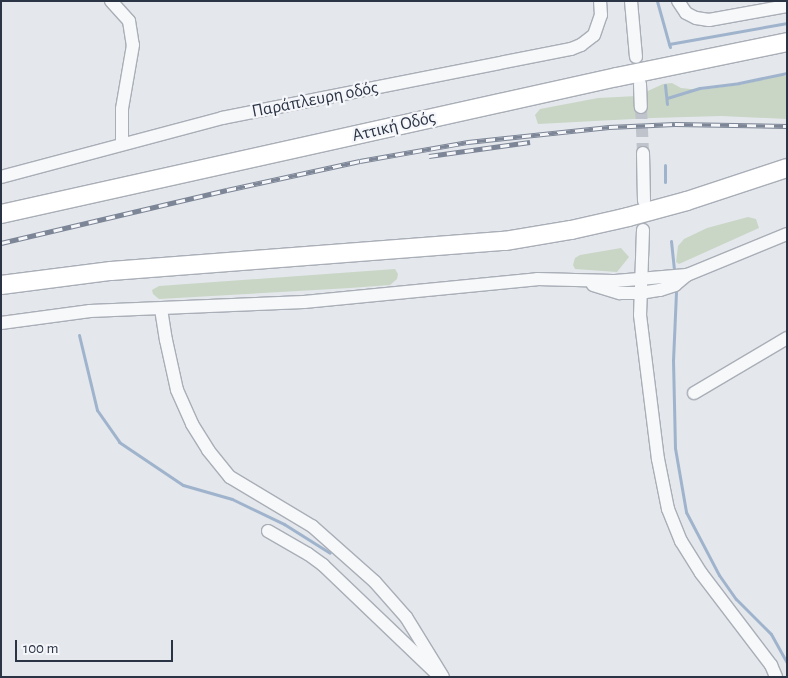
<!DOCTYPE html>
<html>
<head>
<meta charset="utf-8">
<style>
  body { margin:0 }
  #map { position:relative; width:788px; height:678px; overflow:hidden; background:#e4e7ec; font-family:"Alegreya Sans",sans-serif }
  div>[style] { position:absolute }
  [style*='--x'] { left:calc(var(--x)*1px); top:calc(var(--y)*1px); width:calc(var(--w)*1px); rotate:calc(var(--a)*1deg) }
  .green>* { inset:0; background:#c9d6c5 }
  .stream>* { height:3px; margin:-1.5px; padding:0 1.5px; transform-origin:1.5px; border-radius:1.5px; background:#9fb4cc }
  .minor-tunnel>* { height:12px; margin-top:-6px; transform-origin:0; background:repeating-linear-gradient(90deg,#bfc3cb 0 12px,transparent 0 18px) }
  .roads { filter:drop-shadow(1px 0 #a9aeb7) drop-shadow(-1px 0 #a9aeb7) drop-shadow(0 1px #a9aeb7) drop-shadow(0 -1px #a9aeb7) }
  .minor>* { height:12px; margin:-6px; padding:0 6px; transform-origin:6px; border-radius:6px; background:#f7f8fa }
  .highway>* { height:18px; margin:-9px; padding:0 9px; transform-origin:9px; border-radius:9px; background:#fff }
  .rail>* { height:5px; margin-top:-2.5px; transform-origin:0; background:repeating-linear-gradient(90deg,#f4f6f9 0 9px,#7d8696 0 18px); box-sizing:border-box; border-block:1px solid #7d8696 }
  span { translate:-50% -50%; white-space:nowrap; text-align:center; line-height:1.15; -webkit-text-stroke:4.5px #f4f6f9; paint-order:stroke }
  .street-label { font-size:18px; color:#2b3445 }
  .frame { position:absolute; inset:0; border:2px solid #2b3445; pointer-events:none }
  .scale { position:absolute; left:15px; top:640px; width:158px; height:22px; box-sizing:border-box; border:2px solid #2b3445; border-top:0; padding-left:6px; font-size:15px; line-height:18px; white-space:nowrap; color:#2b3445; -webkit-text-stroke:4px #f4f6f9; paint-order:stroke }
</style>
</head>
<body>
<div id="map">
  <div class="green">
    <i style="clip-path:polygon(780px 76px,787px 76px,787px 119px,721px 116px,652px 118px,538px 124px,535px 115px,540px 109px,598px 98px,637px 96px,663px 84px,672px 83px,681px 88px,700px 90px,739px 85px)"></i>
    <i style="clip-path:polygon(748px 217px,756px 219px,759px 228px,679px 264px,676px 262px,678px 246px,684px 239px,707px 228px)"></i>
    <i style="clip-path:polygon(621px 248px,629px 257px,617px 272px,575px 269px,573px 265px,575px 258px,580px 255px)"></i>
    <i style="clip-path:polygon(395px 269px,398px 274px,397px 279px,390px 285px,350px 288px,159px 299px,153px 294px,152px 290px,159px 286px)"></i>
  </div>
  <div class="stream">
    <i style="--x:657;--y:1;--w:45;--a:74.4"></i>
    <i style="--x:670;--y:47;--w:3;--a:-108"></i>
    <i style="--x:669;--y:44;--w:120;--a:-10.1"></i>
    <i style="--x:665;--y:85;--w:19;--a:84"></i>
    <i style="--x:667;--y:98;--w:34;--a:-17"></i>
    <i style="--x:700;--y:88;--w:39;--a:-7"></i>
    <i style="--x:739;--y:83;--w:49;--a:-11.8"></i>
    <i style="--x:665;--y:165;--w:17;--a:90"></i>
    <i style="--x:671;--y:241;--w:30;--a:84"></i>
    <i style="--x:676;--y:292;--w:68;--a:92.5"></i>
    <i style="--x:673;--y:360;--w:88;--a:88.7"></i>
    <i style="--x:675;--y:448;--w:65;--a:80.2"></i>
    <i style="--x:686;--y:512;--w:71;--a:62.4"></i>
    <i style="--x:719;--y:575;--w:29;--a:55"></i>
    <i style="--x:736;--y:599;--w:49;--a:45"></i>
    <i style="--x:771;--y:634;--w:33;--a:61"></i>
    <i style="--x:79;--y:335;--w:77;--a:76.5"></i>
    <i style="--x:97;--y:410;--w:39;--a:55"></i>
    <i style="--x:119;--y:442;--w:77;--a:33.9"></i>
    <i style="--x:183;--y:485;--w:51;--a:15.9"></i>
    <i style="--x:232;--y:499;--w:58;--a:25.7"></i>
    <i style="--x:284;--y:524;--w:54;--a:32.2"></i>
  </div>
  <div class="minor-tunnel">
    <i style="--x:641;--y:107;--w:46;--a:87.5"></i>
  </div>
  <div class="roads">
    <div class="minor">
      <i style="--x:111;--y:1;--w:27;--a:48"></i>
      <i style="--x:129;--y:21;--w:24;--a:81"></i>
      <i style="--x:133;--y:45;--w:65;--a:99.8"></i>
      <i style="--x:122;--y:109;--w:35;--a:90"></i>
      <i style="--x:631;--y:1;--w:56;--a:84.9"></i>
      <i style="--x:678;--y:1;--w:14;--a:56"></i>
      <i style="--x:686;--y:13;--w:11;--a:27"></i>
      <i style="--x:696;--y:18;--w:13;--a:9"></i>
      <i style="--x:709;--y:20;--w:79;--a:-10.2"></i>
      <i style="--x:640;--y:84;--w:23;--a:88"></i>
      <i style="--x:643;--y:153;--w:48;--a:88.8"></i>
      <i style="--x:1;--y:177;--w:229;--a:-14.9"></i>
      <i style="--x:222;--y:118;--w:356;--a:-11.2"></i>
      <i style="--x:571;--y:49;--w:11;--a:-22"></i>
      <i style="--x:581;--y:45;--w:16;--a:-38"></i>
      <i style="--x:594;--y:35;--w:21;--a:-71"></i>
      <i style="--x:601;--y:15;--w:14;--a:-94"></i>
      <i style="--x:643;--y:230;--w:85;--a:92"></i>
      <i style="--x:640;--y:315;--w:145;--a:82.9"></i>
      <i style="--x:658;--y:459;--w:51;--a:78.7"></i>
      <i style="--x:668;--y:509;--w:35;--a:68"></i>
      <i style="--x:681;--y:541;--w:38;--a:58"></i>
      <i style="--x:701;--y:573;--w:116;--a:52.7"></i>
      <i style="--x:771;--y:665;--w:13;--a:67"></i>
      <i style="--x:593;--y:285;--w:28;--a:17"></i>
      <i style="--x:620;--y:293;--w:20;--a:0"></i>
      <i style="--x:640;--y:293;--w:20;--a:-9"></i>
      <i style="--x:660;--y:290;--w:16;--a:-18"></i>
      <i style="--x:675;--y:285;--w:16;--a:-40"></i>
      <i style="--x:687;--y:275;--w:108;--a:-22.3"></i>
      <i style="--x:161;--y:309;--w:31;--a:81"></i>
      <i style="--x:166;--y:340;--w:51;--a:77.6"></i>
      <i style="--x:177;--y:390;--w:37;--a:66"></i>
      <i style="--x:192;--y:424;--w:31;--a:58"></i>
      <i style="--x:208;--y:450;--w:35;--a:51"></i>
      <i style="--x:230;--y:477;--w:96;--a:30.9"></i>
      <i style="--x:312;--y:526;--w:84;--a:41.6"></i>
      <i style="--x:375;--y:582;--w:47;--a:48.5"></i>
      <i style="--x:406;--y:617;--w:70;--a:58.3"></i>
      <i style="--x:1;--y:323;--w:90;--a:-7.7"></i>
      <i style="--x:90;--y:311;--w:214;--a:-2.4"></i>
      <i style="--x:304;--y:302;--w:234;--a:-5.6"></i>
      <i style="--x:537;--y:279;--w:78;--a:1.5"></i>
      <i style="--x:615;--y:281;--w:72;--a:-4.8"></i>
      <i style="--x:694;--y:393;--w:108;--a:-30.6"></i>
      <i style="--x:268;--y:531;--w:46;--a:29.9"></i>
      <i style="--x:308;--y:554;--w:19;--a:36"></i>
      <i style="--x:323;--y:565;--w:155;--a:43.7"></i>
    </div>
    <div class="highway">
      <i style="--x:1;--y:214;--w:631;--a:-12.54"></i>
      <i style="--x:617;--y:77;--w:174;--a:-11.6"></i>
      <i style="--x:1;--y:285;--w:111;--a:-7.3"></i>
      <i style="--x:111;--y:271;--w:395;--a:-4.4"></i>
      <i style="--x:505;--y:241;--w:67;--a:-9.5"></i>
      <i style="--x:571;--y:230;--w:58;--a:-12.8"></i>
      <i style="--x:628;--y:217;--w:61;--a:-15.2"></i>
      <i style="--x:687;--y:201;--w:105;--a:-18.3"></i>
    </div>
  </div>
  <div class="rail">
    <i style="--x:429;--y:156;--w:102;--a:-7.9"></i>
    <i style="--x:1;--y:243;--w:232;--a:-13.2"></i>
    <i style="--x:227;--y:190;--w:136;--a:-12.3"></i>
    <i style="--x:360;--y:161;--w:110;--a:-10"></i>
    <i style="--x:468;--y:142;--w:142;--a:-6.1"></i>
    <i style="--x:609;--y:127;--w:66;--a:-2.6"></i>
    <i style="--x:675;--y:124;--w:112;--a:1"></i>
  </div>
  <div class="street-label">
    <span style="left:315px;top:100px;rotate:-11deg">Παράπλευρη οδός</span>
    <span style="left:394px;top:127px;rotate:-13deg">Αττική Οδός</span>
  </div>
  <div class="frame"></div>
  <div class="scale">100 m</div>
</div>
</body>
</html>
